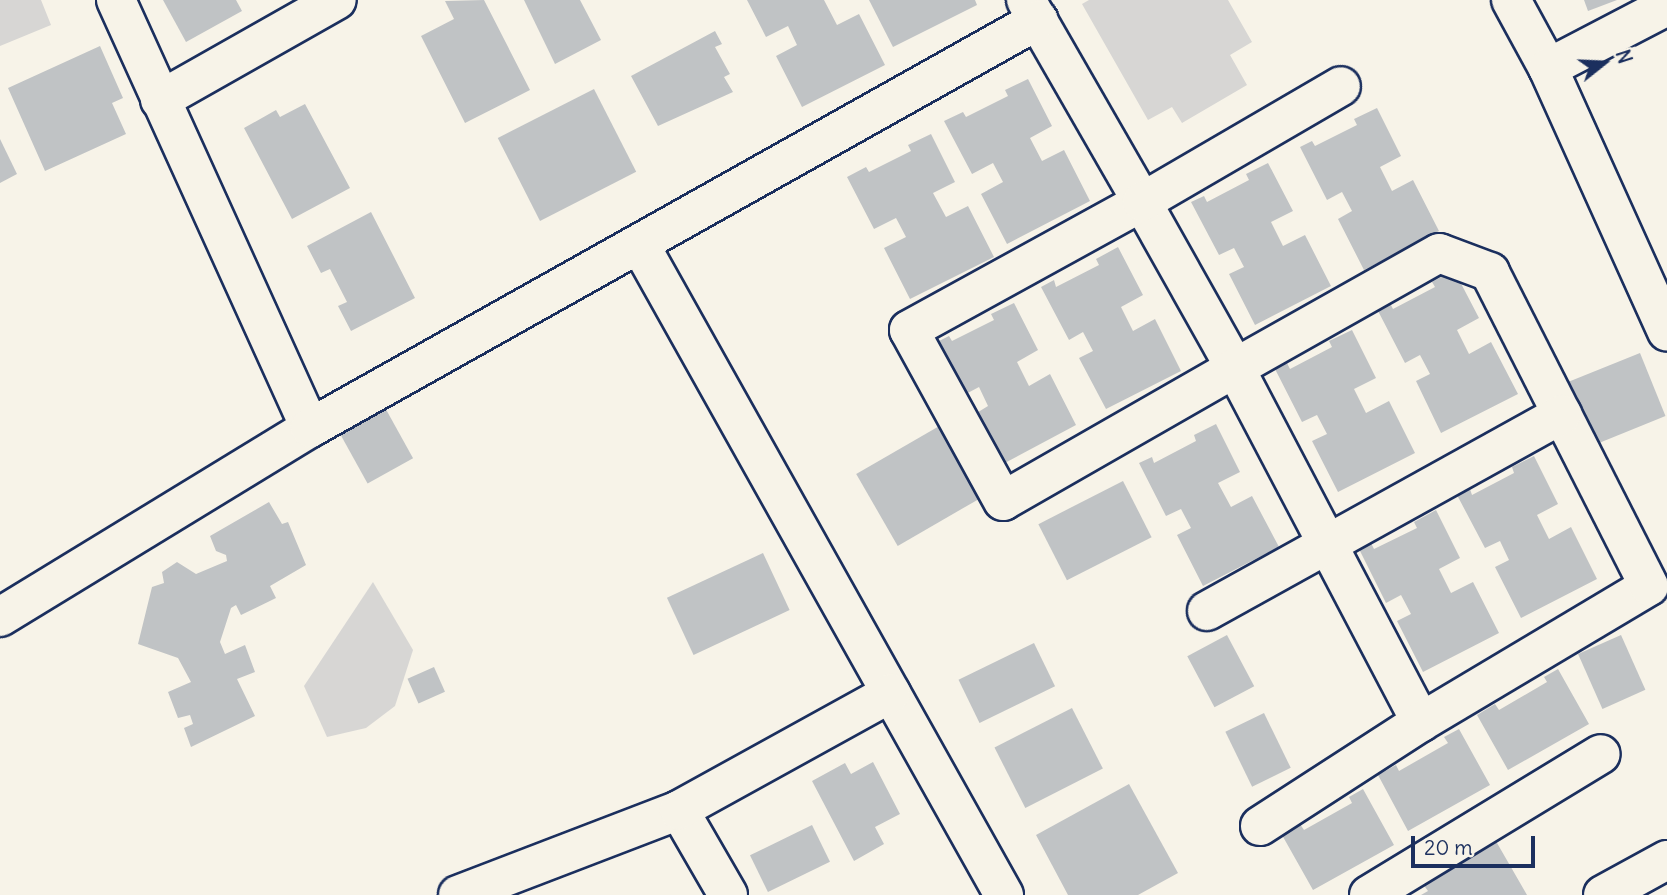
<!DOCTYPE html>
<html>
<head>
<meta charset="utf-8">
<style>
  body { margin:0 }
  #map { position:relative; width:1667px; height:895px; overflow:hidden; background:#f7f3e8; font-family:Delius,sans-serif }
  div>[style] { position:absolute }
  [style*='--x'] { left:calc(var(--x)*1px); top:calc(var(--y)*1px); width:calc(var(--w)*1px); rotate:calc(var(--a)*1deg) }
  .green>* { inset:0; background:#d7d6d4 }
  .building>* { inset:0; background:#c0c3c5; transform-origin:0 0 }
  .roads { filter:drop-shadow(2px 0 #1b2f5e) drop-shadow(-2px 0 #1b2f5e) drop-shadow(0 2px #1b2f5e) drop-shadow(0 -2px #1b2f5e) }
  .minor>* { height:38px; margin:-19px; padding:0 19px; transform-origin:19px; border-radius:19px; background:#f7f3e8 }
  span { translate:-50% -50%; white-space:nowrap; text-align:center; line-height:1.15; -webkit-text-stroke:6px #f7f3e8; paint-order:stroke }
  .north { position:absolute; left:1569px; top:28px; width:70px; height:70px; -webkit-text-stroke:5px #f7f3e8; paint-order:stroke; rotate:72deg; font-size:19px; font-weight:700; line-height:28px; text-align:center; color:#1b2f5e }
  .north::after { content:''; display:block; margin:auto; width:24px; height:32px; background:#1b2f5e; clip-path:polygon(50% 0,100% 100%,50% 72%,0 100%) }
  .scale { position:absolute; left:1411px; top:836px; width:124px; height:32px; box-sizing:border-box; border:4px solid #1b2f5e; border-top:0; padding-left:9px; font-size:21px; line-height:24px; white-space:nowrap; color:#1b2f5e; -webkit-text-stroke:5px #f7f3e8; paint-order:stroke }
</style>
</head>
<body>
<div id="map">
  <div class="green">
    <i style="clip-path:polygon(0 0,41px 0,51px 25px,0 46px)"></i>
    <i style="clip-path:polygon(1089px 0,1228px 0,1252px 42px,1230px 55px,1247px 85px,1182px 123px,1172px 107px,1148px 120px,1082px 4px)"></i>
    <i style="clip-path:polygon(373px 582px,413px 650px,395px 706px,366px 728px,327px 737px,304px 686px)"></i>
  </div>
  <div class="building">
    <i style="clip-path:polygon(163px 0,236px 0,242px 11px,186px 42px)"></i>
    <i style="clip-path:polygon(484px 0,530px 90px,465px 123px,421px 36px,454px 19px,445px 1px)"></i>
    <i style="clip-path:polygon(524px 0,580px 0,601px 40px,555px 64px)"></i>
    <i style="clip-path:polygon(747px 0,824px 0,837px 25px,859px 14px,885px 65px,802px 107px,776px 56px,797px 45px,788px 26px,766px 37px)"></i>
    <i style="clip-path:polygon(869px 0,975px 0,977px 5px,893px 47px)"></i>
    <i style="clip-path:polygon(1584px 0,1617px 0,1588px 11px)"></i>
    <i style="clip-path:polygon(715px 31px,722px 44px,715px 47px,730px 74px,724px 77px,733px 92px,658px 126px,631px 76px)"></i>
    <i style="clip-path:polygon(100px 46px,123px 98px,112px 103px,126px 134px,45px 171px,8px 88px)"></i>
    <i style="clip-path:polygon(1028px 79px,1052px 126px,1030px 138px,1042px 161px,1064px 150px,1090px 201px,1007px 244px,981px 194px,1003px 182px,993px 163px,972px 174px,944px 121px,963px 112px,966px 117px,1008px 96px,1005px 90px)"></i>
    <i style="left:594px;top:89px;width:93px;height:108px;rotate:63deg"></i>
    <i style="clip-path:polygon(305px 104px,350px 188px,292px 219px,244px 128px,276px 110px,280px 117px)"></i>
    <i style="clip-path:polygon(1377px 108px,1401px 156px,1380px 167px,1392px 191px,1413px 180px,1439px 231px,1364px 270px,1338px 219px,1352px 211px,1342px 192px,1327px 200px,1300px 147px,1312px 141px,1315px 146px,1357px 125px,1354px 119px)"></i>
    <i style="clip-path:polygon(931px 134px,955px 182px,933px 193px,946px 217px,968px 206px,994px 257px,910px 299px,884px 248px,906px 237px,896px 218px,874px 229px,847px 177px,866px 167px,869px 172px,911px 151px,908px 145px)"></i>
    <i style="clip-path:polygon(0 139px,17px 174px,0 183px)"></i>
    <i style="clip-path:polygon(1268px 163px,1293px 211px,1271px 222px,1283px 246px,1305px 235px,1331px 286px,1255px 325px,1229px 274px,1244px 267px,1234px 248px,1219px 255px,1191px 202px,1204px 196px,1207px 202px,1249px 180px,1246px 174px)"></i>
    <i style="clip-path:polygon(371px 212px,415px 298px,351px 331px,338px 306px,347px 302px,330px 269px,321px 273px,307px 246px)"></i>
    <i style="clip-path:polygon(1118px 247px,1143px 295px,1121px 307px,1133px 331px,1155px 319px,1181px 371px,1106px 409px,1079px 358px,1093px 351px,1083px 332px,1069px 340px,1041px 287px,1054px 280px,1056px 287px,1099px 265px,1096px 259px)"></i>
    <i style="clip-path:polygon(1454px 270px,1479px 318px,1457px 330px,1469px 354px,1491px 342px,1518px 394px,1441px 433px,1416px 381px,1430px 374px,1420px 355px,1405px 363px,1377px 309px,1390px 303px,1393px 309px,1435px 287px,1432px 282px)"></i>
    <i style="clip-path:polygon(1014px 303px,1038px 350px,1017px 362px,1029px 386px,1050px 374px,1076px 425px,1001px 465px,975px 414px,988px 406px,979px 387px,964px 395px,937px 342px,949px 336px,952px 341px,994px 320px,991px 314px)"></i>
    <i style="clip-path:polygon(1352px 330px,1376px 378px,1354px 389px,1366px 413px,1389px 401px,1415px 453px,1338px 492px,1312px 441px,1327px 434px,1317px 415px,1302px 422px,1275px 369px,1287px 363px,1290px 369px,1332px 347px,1329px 341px)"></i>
    <i style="left:1640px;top:353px;width:68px;height:85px;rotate:68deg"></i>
    <i style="left:383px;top:404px;width:62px;height:52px;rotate:61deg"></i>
    <i style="left:948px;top:421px;width:83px;height:106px;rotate:60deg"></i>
    <i style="clip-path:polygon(1216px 424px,1240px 472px,1218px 483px,1231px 507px,1252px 496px,1279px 547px,1203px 586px,1177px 535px,1191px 528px,1181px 509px,1166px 516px,1139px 463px,1152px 457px,1154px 463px,1196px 441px,1194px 435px)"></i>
    <i style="clip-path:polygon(1534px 456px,1558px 504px,1537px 515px,1549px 539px,1571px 527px,1597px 579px,1521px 618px,1495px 567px,1509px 560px,1500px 541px,1485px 548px,1457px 495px,1470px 489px,1472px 495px,1514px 473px,1512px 467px)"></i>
    <i style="left:1123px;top:481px;width:63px;height:95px;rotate:63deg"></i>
    <i style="clip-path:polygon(269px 502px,282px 524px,288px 522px,306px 565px,270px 586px,276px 598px,241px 615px,236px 605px,231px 608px,220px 642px,225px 654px,245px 645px,255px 672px,237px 679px,255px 716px,191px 747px,184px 728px,193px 724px,190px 715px,178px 718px,168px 692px,191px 682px,178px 658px,138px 644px,152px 587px,164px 583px,162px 572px,177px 562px,196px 574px,227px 561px,226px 555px,216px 551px,210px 536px)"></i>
    <i style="clip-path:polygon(1436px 510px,1460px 558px,1439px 569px,1451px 593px,1473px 582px,1499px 633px,1423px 672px,1397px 621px,1411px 614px,1401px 595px,1386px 603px,1359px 549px,1371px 543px,1374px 549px,1417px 528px,1414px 522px)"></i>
    <i style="left:763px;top:553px;width:63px;height:106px;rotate:65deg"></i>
    <i style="left:1227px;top:635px;width:58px;height:45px;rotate:62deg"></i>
    <i style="left:1621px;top:635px;width:60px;height:47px;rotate:66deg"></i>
    <i style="left:1034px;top:643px;width:48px;height:84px;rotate:64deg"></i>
    <i style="left:434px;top:667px;width:27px;height:29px;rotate:66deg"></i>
    <i style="clip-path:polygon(1558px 669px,1589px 724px,1508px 770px,1477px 715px,1495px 704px,1499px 710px,1547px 682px,1544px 677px)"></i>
    <i style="left:1072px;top:708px;width:68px;height:87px;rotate:63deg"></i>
    <i style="left:1264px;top:713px;width:61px;height:43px;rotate:64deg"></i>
    <i style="clip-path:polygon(1459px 729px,1490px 785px,1408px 831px,1378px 775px,1396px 765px,1399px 771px,1448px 743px,1444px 737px)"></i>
    <i style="clip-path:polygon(873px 762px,900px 814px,875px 827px,884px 844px,854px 861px,812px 781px,845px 763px,851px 774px)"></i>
    <i style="clip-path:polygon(1129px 784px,1178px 873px,1138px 895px,1068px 895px,1036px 835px)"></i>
    <i style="clip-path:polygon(1363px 789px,1394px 845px,1313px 890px,1282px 835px,1300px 824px,1304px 830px,1352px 803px,1349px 797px)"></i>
    <i style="left:812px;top:825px;width:41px;height:69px;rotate:64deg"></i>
    <i style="clip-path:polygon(1493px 836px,1527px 895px,1421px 895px,1428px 891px,1420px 880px)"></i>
  </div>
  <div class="roads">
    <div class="minor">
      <i style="--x:116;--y:0;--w:470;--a:65.6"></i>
      <i style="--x:1026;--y:0;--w:233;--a:60.1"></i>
      <i style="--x:1142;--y:202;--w:190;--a:60.7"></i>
      <i style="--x:1235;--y:368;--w:400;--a:62.3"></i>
      <i style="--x:1421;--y:722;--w:265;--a:-30.8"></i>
      <i style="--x:1649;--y:586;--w:352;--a:-116.9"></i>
      <i style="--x:1490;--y:272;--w:54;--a:-159.6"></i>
      <i style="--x:1439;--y:253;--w:234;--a:150.6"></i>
      <i style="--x:1235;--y:368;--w:267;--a:150.2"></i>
      <i style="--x:1003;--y:501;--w:195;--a:-118.8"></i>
      <i style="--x:909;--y:330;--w:266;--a:-28.8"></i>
      <i style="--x:1142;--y:202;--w:230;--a:-30.2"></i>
      <i style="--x:1511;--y:0;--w:77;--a:61.4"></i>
      <i style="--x:1548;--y:68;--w:289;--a:65.7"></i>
      <i style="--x:1548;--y:68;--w:134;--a:-27.5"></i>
      <i style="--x:160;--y:100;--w:203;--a:-29.5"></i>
      <i style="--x:640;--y:245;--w:745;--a:60.75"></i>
      <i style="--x:1207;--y:611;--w:406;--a:-29"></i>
      <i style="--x:0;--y:617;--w:363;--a:-31.4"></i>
      <i style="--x:310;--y:428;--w:835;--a:-29.27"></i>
      <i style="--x:679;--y:810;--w:98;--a:60"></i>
      <i style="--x:1260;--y:826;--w:192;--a:-32.9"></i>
      <i style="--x:458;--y:895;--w:237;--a:-21"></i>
      <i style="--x:679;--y:810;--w:242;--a:-28.9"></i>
      <i style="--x:1369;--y:895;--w:271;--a:-31.3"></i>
      <i style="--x:1603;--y:895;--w:73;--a:-28.7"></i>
    </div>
  </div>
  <div class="north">N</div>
  <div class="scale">20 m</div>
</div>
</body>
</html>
